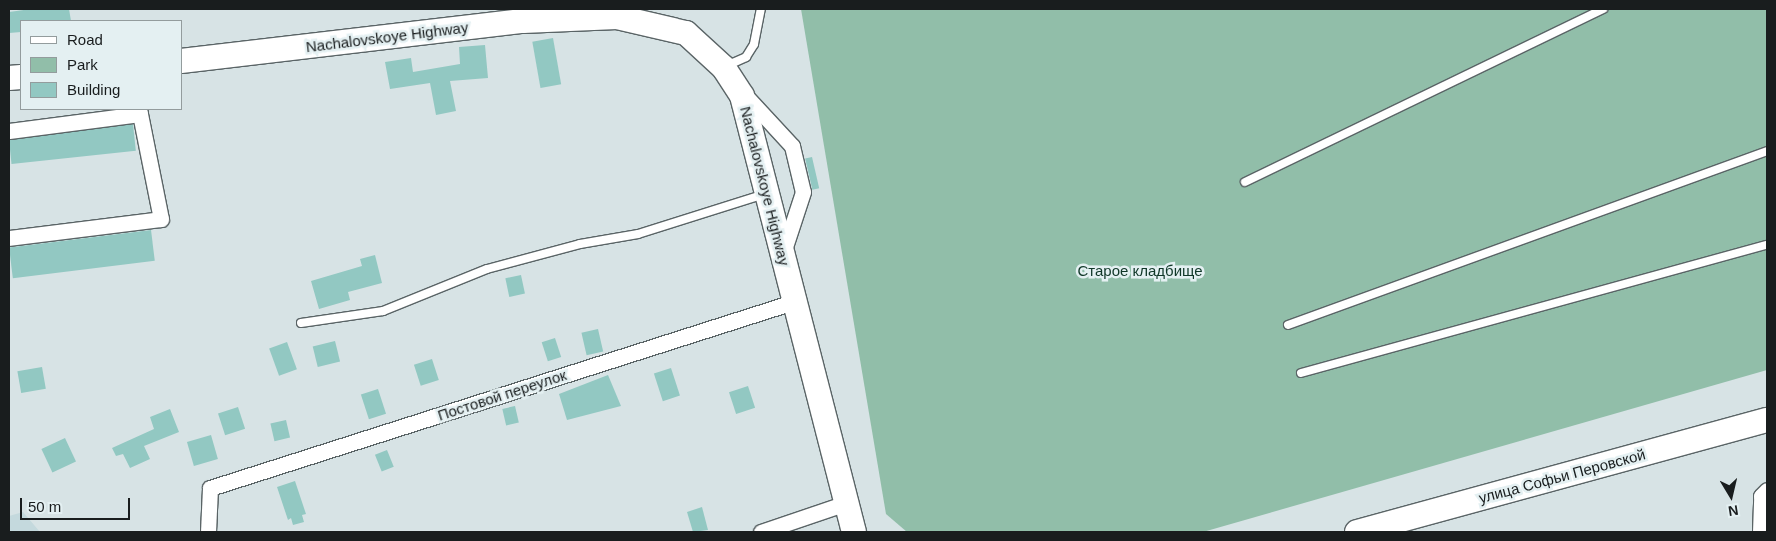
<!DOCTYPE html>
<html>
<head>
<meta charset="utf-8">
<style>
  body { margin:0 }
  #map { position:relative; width:1776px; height:541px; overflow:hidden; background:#d7e3e5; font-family:Arial,sans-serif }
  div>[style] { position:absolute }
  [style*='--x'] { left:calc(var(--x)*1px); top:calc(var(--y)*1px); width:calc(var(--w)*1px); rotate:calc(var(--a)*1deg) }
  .built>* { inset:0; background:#c4d9dd }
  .green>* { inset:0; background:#91bea9 }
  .building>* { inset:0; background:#92c8c2; transform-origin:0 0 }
  .roads { filter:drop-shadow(1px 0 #5a6466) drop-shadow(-1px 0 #5a6466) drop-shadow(0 1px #5a6466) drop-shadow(0 -1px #5a6466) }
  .lane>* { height:8px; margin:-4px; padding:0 4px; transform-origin:4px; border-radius:4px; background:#fff }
  .street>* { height:15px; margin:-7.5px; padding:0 7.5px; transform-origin:7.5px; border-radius:7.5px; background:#fff }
  .primary>* { height:24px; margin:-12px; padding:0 12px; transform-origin:12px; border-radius:12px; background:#fff }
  span { translate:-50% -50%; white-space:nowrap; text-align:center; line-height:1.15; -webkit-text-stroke:5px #e4f0f2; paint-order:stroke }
  .street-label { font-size:15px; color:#191d1e }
  .park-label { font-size:15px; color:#103728 }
  .frame { position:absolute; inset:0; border:10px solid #191d1e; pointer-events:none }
  .legend { position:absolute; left:20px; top:20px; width:162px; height:90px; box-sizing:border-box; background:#e4f0f2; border:1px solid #939c9d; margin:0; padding:6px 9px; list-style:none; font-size:15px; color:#191d1e }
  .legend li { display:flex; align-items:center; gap:10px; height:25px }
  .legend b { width:25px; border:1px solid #939c9d }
  .north { position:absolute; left:1706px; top:471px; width:50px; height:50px; -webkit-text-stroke:4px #e4f0f2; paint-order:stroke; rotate:171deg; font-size:14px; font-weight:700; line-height:20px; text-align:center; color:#191d1e }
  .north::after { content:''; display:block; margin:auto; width:18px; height:22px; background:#191d1e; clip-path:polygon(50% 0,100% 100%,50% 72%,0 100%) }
  .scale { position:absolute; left:20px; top:498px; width:110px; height:22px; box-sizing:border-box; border:2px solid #191d1e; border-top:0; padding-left:6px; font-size:15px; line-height:18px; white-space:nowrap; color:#191d1e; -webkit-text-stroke:4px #e4f0f2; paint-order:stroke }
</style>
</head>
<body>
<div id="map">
  <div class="built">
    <i style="clip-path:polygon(23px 512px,40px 532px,9px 532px,9px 516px)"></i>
  </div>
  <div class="green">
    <i style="clip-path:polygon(801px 9px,1767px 9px,1767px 370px,1203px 532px,907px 532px,886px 514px)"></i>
  </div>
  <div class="building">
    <i style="clip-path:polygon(31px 9px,69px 9px,71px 21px,21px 21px,21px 32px,9px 33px,9px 12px)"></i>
    <i style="left:553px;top:38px;width:47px;height:21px;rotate:80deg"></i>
    <i style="clip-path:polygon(485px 45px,488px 78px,450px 81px,456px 111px,436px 115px,430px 83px,390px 89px,385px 62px,411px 58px,413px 72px,460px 64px,459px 47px)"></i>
    <i style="left:133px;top:124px;width:27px;height:125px;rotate:84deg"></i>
    <i style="left:812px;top:157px;width:32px;height:7px;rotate:77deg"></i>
    <i style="left:151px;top:230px;width:31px;height:143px;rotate:83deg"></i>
    <i style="clip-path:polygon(375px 255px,382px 283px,348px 292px,350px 300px,319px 309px,311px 281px,362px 266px,360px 259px)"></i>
    <i style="left:521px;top:275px;width:19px;height:16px;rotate:78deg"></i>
    <i style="left:598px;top:329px;width:23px;height:17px;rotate:77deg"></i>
    <i style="left:555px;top:338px;width:20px;height:14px;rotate:72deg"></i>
    <i style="left:335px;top:341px;width:21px;height:23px;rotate:76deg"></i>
    <i style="left:287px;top:342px;width:29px;height:19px;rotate:70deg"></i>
    <i style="left:432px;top:359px;width:22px;height:19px;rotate:72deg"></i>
    <i style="left:42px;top:367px;width:22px;height:25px;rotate:80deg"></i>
    <i style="left:671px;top:368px;width:29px;height:18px;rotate:72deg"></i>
    <i style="clip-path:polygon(608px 375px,621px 406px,567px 420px,559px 394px)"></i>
    <i style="left:748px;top:386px;width:23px;height:20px;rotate:72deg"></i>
    <i style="left:378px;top:389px;width:26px;height:18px;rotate:72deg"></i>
    <i style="left:515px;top:406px;width:17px;height:13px;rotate:77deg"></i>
    <i style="left:238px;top:407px;width:23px;height:21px;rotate:72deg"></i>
    <i style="clip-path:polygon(170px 409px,179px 432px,144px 446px,150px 459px,130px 468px,123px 454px,116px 456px,112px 448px,154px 429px,150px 417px)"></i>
    <i style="left:286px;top:420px;width:18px;height:16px;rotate:77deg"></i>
    <i style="left:211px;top:435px;width:25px;height:25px;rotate:74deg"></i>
    <i style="left:65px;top:438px;width:26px;height:26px;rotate:65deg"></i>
    <i style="left:387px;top:450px;width:18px;height:13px;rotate:68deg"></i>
    <i style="clip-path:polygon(295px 481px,306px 514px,302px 515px,304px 522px,293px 525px,291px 518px,288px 520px,277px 487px)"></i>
    <i style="clip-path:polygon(702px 507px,708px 530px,693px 532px,687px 512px)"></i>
  </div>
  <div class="roads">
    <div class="lane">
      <i style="--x:726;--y:66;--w:22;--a:-24"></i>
      <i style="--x:746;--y:57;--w:15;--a:-58"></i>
      <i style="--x:754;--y:44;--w:36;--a:-79"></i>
      <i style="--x:1245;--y:182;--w:398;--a:-25.8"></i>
      <i style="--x:301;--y:323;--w:83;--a:-8.3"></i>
      <i style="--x:383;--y:311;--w:112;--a:-22"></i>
      <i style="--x:487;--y:269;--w:96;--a:-15"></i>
      <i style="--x:580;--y:244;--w:59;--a:-9.8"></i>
      <i style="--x:638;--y:234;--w:133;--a:-17.5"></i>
      <i style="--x:1288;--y:325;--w:510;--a:-19.96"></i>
      <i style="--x:1301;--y:373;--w:483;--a:-15.4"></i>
    </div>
    <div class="street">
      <i style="--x:744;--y:94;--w:71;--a:47.3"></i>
      <i style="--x:792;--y:146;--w:47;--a:76.6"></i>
      <i style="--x:803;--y:192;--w:64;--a:108.2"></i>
      <i style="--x:9;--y:131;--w:132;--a:-7.4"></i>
      <i style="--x:9;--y:238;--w:153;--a:-7.1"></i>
      <i style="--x:161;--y:219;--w:112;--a:-101.3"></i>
      <i style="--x:208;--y:532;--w:44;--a:-87.4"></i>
      <i style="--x:210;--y:488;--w:612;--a:-17.69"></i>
      <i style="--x:761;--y:532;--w:90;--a:-18.8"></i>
      <i style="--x:1760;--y:532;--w:36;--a:-88"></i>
      <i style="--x:1761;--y:496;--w:8;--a:-45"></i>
    </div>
    <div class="primary">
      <i style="--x:181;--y:61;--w:344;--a:-6.7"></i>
      <i style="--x:523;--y:21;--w:94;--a:-2.4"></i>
      <i style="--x:617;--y:17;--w:71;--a:13.1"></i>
      <i style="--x:686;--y:33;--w:52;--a:42.6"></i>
      <i style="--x:724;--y:68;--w:33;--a:57"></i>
      <i style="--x:742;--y:96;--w:450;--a:75.6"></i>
      <i style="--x:9;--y:78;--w:12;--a:-5"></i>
      <i style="--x:1357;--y:532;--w:425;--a:-15.3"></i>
    </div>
  </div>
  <div class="street-label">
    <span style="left:387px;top:37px;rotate:-7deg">Nachalovskoye Highway</span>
    <span style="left:765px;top:186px;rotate:76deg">Nachalovskoye Highway</span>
    <span style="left:502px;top:395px;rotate:-18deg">Постовой переулок</span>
    <span style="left:1562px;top:476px;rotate:-15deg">улица Софьи Перовской</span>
  </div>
  <div class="park-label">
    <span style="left:1140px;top:271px">Старое кладбище</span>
  </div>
  <div class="frame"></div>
  <ul class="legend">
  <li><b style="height:6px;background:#fff"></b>Road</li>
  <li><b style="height:14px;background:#91bea9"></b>Park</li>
  <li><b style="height:14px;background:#92c8c2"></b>Building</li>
  </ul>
  <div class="north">N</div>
  <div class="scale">50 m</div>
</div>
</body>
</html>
